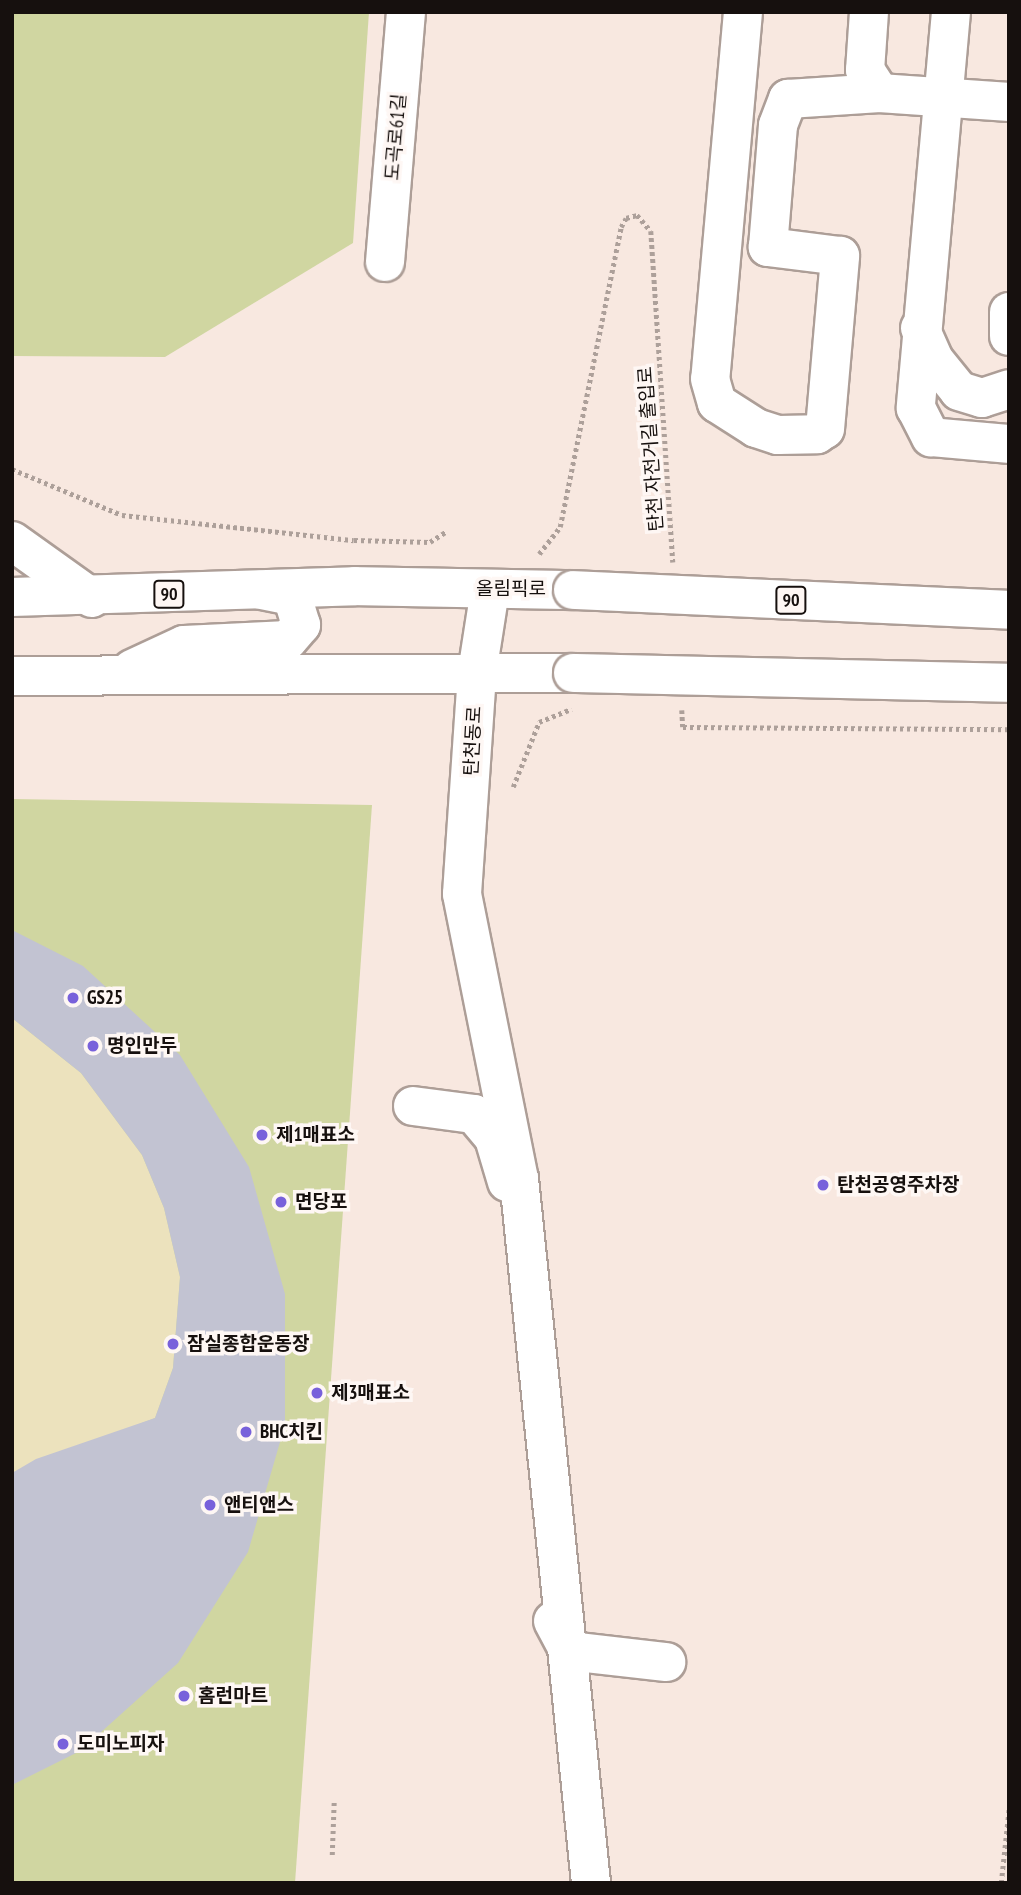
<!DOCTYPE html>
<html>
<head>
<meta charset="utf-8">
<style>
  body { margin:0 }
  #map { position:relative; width:1021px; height:1895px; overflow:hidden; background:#f8e8e0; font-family:"PT Sans Narrow","Noto Sans KR",sans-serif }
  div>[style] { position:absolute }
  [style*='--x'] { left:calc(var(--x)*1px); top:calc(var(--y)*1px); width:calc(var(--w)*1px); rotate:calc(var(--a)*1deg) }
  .green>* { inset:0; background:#d0d6a1 }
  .sand>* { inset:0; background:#ece2bd }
  .building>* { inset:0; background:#c2c3d2 }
  .path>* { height:4.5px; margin-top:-2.25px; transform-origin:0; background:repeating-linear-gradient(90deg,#ada09a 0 3.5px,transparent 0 7px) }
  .roads { filter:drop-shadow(2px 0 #ad9e97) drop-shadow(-2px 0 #ad9e97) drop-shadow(0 2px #ad9e97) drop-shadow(0 -2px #ad9e97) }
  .minor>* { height:38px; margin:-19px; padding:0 19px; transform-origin:19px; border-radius:19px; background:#fff }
  .major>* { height:38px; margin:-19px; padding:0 19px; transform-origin:19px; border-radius:19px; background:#fff }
  .highway>* { height:38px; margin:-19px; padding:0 19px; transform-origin:19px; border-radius:19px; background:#fff }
  .bridges { filter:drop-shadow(2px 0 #ad9e97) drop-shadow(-2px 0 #ad9e97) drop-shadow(0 2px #ad9e97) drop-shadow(0 -2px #ad9e97) }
  .major-bridge>* { height:38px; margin:-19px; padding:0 19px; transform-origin:19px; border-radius:19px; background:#fff }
  .dots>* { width:19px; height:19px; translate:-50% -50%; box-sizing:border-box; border:4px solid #fef7f4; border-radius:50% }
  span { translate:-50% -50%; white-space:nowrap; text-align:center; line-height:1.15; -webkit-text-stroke:7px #fef7f4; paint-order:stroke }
  .shield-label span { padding:2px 5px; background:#fef7f4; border:2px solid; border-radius:5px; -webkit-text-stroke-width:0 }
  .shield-label { font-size:18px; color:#16100e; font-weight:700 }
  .street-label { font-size:19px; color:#16100e }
  .poi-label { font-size:19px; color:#16100e; font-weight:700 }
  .left { translate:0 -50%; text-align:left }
  .frame { position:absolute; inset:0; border:14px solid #16100e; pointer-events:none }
</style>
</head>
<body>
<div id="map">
  <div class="green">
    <i style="clip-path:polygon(12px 12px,369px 12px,353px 243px,165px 357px,12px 356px)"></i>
    <i style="clip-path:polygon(12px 799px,372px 805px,295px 1883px,12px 1883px)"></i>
  </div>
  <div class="sand">
    <i style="clip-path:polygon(12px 1018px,81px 1073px,142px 1155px,164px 1208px,180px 1277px,173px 1368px,155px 1418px,12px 1473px)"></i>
  </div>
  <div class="building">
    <i style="clip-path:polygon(12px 930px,83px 966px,180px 1055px,249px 1167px,285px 1294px,285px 1425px,248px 1552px,178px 1663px,80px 1751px,12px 1785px,12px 1473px,36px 1459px,155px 1418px,173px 1368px,180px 1277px,164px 1208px,142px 1155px,81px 1073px,12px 1018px)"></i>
  </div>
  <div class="path">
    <i style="--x:12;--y:469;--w:119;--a:22.7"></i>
    <i style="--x:122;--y:515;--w:233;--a:6.2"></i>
    <i style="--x:354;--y:540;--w:76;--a:1.5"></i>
    <i style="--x:430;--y:542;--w:20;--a:-33"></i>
    <i style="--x:539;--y:554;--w:34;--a:-52"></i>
    <i style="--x:560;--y:527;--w:306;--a:-78.5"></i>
    <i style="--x:621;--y:227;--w:10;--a:-61"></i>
    <i style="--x:626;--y:218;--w:11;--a:-15"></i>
    <i style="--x:637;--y:215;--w:21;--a:49"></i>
    <i style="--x:651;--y:231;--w:332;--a:86.2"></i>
    <i style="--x:682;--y:710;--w:17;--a:87"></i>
    <i style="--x:683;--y:727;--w:326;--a:0.4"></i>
    <i style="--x:513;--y:787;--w:70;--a:-68.2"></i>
    <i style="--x:539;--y:722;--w:35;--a:-22"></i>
    <i style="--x:332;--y:1855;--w:54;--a:-87.9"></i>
    <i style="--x:1001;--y:1883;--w:75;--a:-83.9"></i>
  </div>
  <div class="roads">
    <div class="minor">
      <i style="--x:743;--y:12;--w:368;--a:95.1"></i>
      <i style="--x:710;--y:379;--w:25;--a:74"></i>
      <i style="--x:717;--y:403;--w:46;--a:32.7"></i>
      <i style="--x:756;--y:428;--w:23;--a:18"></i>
      <i style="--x:778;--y:435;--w:39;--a:-1"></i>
      <i style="--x:817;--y:434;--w:9;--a:-32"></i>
      <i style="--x:825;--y:429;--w:174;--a:-85"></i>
      <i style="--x:840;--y:256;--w:73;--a:-172.9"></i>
      <i style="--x:768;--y:247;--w:122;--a:-85.3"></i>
      <i style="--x:778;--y:125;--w:28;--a:-69"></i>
      <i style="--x:788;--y:99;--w:92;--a:-3.7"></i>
      <i style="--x:880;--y:93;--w:129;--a:4"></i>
      <i style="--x:869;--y:12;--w:58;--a:93.9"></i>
      <i style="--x:865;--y:70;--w:27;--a:57"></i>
      <i style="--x:951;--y:12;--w:398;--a:95.1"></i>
      <i style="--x:916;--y:408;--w:33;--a:63"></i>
      <i style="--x:931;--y:437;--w:78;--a:5.1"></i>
      <i style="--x:385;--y:262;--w:251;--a:-85.2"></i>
      <i style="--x:1009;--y:312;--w:24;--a:90"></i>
      <i style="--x:920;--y:328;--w:36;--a:66"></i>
      <i style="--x:935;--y:361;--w:38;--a:51"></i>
      <i style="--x:959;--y:391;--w:24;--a:17"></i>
      <i style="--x:982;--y:398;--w:28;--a:-18"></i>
      <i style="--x:12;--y:541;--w:98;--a:35.5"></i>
      <i style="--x:462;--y:894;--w:222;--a:-86.1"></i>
      <i style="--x:477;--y:673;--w:84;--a:-81.1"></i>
      <i style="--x:413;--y:1106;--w:62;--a:7.5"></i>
      <i style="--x:474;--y:1114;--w:31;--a:50"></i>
      <i style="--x:494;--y:1138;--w:46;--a:73.5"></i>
      <i style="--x:553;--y:1621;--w:34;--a:62"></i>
      <i style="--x:569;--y:1651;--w:98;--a:6.5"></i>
    </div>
    <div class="major">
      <i style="--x:12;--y:597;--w:343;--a:-1.8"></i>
      <i style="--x:355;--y:586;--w:218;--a:1.1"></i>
      <i style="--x:132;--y:669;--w:57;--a:-24.8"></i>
      <i style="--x:184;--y:645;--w:104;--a:-2.8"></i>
      <i style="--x:288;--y:640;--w:20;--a:-49"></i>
      <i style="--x:301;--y:625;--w:30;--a:-107"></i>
      <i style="--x:292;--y:596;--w:33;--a:-169"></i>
      <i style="--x:12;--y:676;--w:561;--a:-0.31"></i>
    </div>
    <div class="highway">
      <i style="--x:462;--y:894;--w:291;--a:78.7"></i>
      <i style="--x:519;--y:1179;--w:708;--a:84.16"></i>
    </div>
  </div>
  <div class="bridges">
    <div class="major-bridge">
      <i style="--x:573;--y:590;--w:436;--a:2.6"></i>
      <i style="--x:573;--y:673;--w:436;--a:1.3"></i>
    </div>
  </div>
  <div class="dots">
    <i style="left:73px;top:998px;background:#7861db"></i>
    <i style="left:93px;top:1046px;background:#7861db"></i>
    <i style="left:262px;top:1135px;background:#7861db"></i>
    <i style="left:823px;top:1185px;background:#7861db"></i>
    <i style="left:281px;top:1202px;background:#7861db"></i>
    <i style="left:173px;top:1344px;background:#7861db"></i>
    <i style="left:317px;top:1393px;background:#7861db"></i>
    <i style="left:246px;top:1432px;background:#7861db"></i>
    <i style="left:210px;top:1505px;background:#7861db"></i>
    <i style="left:184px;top:1696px;background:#7861db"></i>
    <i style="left:63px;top:1744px;background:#7861db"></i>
  </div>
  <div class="shield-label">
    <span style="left:169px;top:594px">90</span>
    <span style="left:791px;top:600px">90</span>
  </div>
  <div class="street-label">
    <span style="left:396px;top:137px;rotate:-85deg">도곡로61길</span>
    <span style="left:651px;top:449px;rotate:-94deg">탄천 자전거길 출입로</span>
    <span style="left:511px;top:589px">올림픽로</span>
    <span style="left:473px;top:741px;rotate:-87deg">탄천동로</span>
  </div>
  <div class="poi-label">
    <span class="left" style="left:87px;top:998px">GS25</span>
    <span class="left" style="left:107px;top:1046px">명인만두</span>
    <span class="left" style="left:276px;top:1135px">제1매표소</span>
    <span class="left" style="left:837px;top:1185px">탄천공영주차장</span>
    <span class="left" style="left:295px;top:1202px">면당포</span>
    <span class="left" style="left:187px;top:1344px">잠실종합운동장</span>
    <span class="left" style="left:331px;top:1393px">제3매표소</span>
    <span class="left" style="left:260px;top:1432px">BHC치킨</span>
    <span class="left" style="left:224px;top:1505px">앤티앤스</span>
    <span class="left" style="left:198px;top:1696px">홈런마트</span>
    <span class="left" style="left:77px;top:1744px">도미노피자</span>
  </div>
  <div class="frame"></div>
</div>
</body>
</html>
